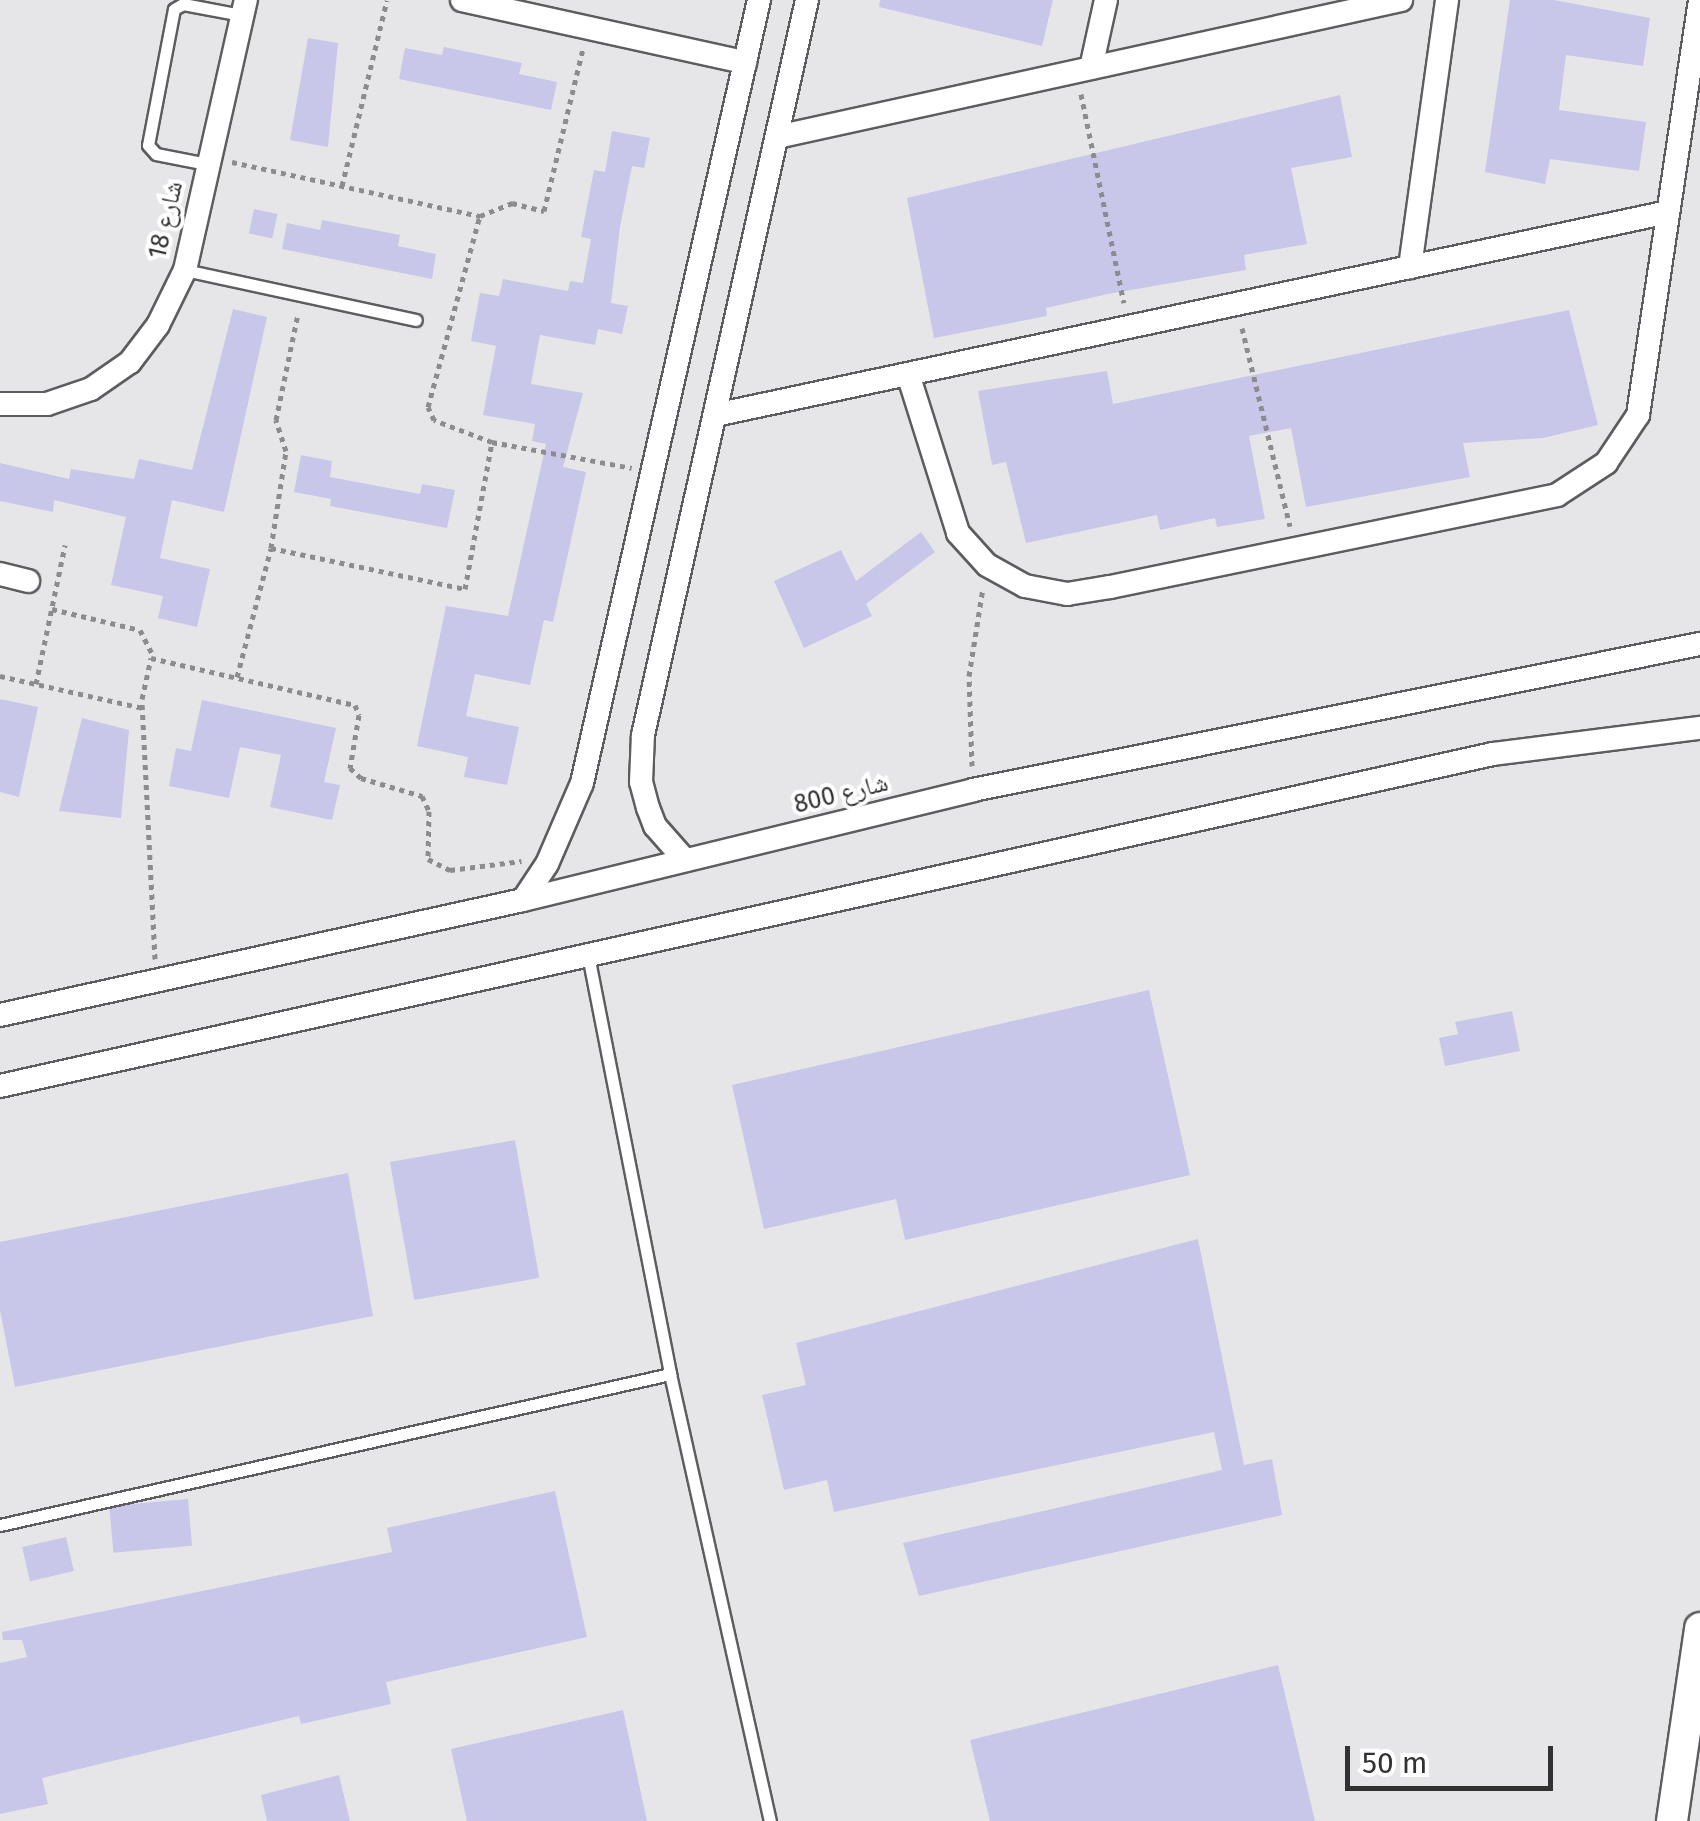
<!DOCTYPE html>
<html>
<head>
<meta charset="utf-8">
<style>
  body { margin:0 }
  #map { position:relative; width:1700px; height:1821px; overflow:hidden; background:#e6e6e9; font-family:"Fira Sans","Noto Naskh Arabic",sans-serif }
  div>[style] { position:absolute }
  [style*='--x'] { left:calc(var(--x)*1px); top:calc(var(--y)*1px); width:calc(var(--w)*1px); rotate:calc(var(--a)*1deg) }
  .building>* { inset:0; background:#c8c7e9; transform-origin:0 0 }
  .path>* { height:5px; margin-top:-2.5px; transform-origin:0; background:repeating-linear-gradient(90deg,#8c8c8e 0 5px,transparent 0 10px) }
  .roads { filter:drop-shadow(2px 0 #5d5d5f) drop-shadow(-2px 0 #5d5d5f) drop-shadow(0 2px #5d5d5f) drop-shadow(0 -2px #5d5d5f) }
  .lane>* { height:11px; margin:-5.5px; padding:0 5.5px; transform-origin:5.5px; border-radius:5.5px; background:#fff }
  .street>* { height:22px; margin:-11px; padding:0 11px; transform-origin:11px; border-radius:11px; background:#fff }
  .secondary>* { height:30px; margin:-15px; padding:0 15px; transform-origin:15px; border-radius:15px; background:#fff }
  span { translate:-50% -50%; white-space:nowrap; text-align:center; line-height:1.15; -webkit-text-stroke:8px #fff; paint-order:stroke }
  .street-label { font-size:25px; color:#323233 }
  .scale { position:absolute; left:1345px; top:1746px; width:208px; height:45px; box-sizing:border-box; border:5px solid #323233; border-top:0; padding-left:12px; font-size:30px; line-height:35px; white-space:nowrap; color:#323233; -webkit-text-stroke:8px #fff; paint-order:stroke }
</style>
</head>
<body>
<div id="map">
  <div class="building">
    <i style="clip-path:polygon(880px 0,1053px 0,1042px 46px,879px 7px)"></i>
    <i style="clip-path:polygon(1510px 0,1554px 0,1650px 18px,1643px 66px,1566px 55px,1559px 110px,1646px 122px,1639px 171px,1550px 159px,1545px 184px,1485px 172px)"></i>
    <i style="clip-path:polygon(308px 38px,338px 43px,328px 147px,290px 140px)"></i>
    <i style="clip-path:polygon(444px 47px,522px 63px,519px 74px,557px 82px,551px 110px,399px 79px,405px 48px,442px 55px)"></i>
    <i style="clip-path:polygon(1340px 95px,1352px 157px,1291px 168px,1307px 244px,1244px 255px,1246px 270px,1108px 294px,1046px 308px,1047px 316px,934px 338px,907px 198px)"></i>
    <i style="clip-path:polygon(612px 131px,650px 138px,644px 168px,632px 166px,620px 227px,611px 303px,628px 306px,622px 334px,598px 329px,595px 345px,540px 335px,531px 384px,583px 393px,563px 467px,586px 472px,553px 622px,544px 620px,530px 685px,475px 674px,466px 716px,519px 727px,507px 785px,464px 777px,468px 757px,417px 746px,446px 606px,508px 616px,546px 444px,532px 441px,535px 424px,483px 415px,496px 346px,471px 341px,480px 293px,499px 296px,503px 279px,568px 291px,570px 281px,583px 283px,591px 239px,581px 237px,594px 170px,605px 172px)"></i>
    <i style="left:254px;top:209px;width:24px;height:25px;rotate:12deg"></i>
    <i style="clip-path:polygon(322px 220px,400px 235px,398px 246px,436px 254px,432px 279px,282px 249px,287px 223px,320px 230px)"></i>
    <i style="clip-path:polygon(233px 309px,267px 317px,224px 512px,172px 500px,160px 558px,210px 569px,197px 627px,158px 618px,163px 596px,111px 585px,126px 517px,54px 500px,53px 512px,0 501px,0 463px,69px 479px,71px 469px,134px 479px,139px 459px,192px 470px)"></i>
    <i style="clip-path:polygon(1569px 310px,1598px 425px,1543px 438px,1463px 443px,1470px 477px,1306px 507px,1291px 428px,1249px 436px,1265px 519px,1217px 527px,1215px 518px,1160px 530px,1157px 515px,1026px 543px,1006px 462px,992px 465px,978px 391px,1107px 371px,1113px 404px)"></i>
    <i style="clip-path:polygon(301px 455px,332px 461px,330px 477px,420px 494px,422px 484px,455px 490px,447px 528px,330px 506px,331px 499px,294px 492px)"></i>
    <i style="clip-path:polygon(921px 532px,935px 552px,866px 604px,872px 616px,804px 648px,774px 581px,841px 550px,856px 581px)"></i>
    <i style="clip-path:polygon(0 699px,38px 707px,19px 797px,0 792px)"></i>
    <i style="clip-path:polygon(202px 700px,336px 728px,324px 782px,340px 785px,332px 820px,270px 807px,281px 755px,240px 747px,229px 798px,169px 786px,176px 748px,191px 751px)"></i>
    <i style="clip-path:polygon(82px 718px,129px 730px,121px 818px,59px 811px)"></i>
    <i style="clip-path:polygon(1149px 990px,1190px 1175px,905px 1240px,896px 1199px,764px 1229px,732px 1085px)"></i>
    <i style="clip-path:polygon(1512px 1011px,1520px 1051px,1445px 1066px,1439px 1038px,1458px 1034px,1455px 1022px)"></i>
    <i style="left:515px;top:1140px;width:140px;height:127px;rotate:80deg"></i>
    <i style="clip-path:polygon(348px 1173px,373px 1316px,15px 1387px,0 1310px,0 1242px)"></i>
    <i style="clip-path:polygon(1198px 1239px,1244px 1465px,1272px 1459px,1282px 1515px,919px 1596px,903px 1543px,1222px 1470px,1214px 1432px,834px 1512px,827px 1480px,784px 1490px,762px 1395px,806px 1385px,796px 1343px)"></i>
    <i style="clip-path:polygon(555px 1491px,587px 1637px,386px 1682px,391px 1704px,301px 1724px,299px 1716px,42px 1778px,48px 1804px,0 1814px,0 1663px,27px 1657px,22px 1640px,3px 1640px,2px 1632px,392px 1552px,387px 1528px)"></i>
    <i style="left:188px;top:1499px;width:47px;height:79px;rotate:85deg"></i>
    <i style="left:66px;top:1537px;width:35px;height:45px;rotate:77deg"></i>
    <i style="clip-path:polygon(1278px 1665px,1315px 1821px,990px 1821px,970px 1740px)"></i>
    <i style="clip-path:polygon(623px 1710px,647px 1821px,467px 1821px,451px 1749px)"></i>
    <i style="clip-path:polygon(339px 1775px,350px 1821px,267px 1821px,261px 1795px)"></i>
  </div>
  <div class="path">
    <i style="--x:1081;--y:94;--w:213;--a:78.4"></i>
    <i style="--x:232;--y:162;--w:254;--a:12.3"></i>
    <i style="--x:480;--y:216;--w:35;--a:-22"></i>
    <i style="--x:512;--y:203;--w:33;--a:14"></i>
    <i style="--x:544;--y:211;--w:168;--a:-76.5"></i>
    <i style="--x:342;--y:186;--w:191;--a:-76.4"></i>
    <i style="--x:1242;--y:328;--w:204;--a:76.4"></i>
    <i style="--x:492;--y:442;--w:142;--a:10.5"></i>
    <i style="--x:271;--y:548;--w:198;--a:11.9"></i>
    <i style="--x:465;--y:589;--w:149;--a:-79.6"></i>
    <i style="--x:492;--y:442;--w:62;--a:-159.2"></i>
    <i style="--x:434;--y:420;--w:14;--a:-115"></i>
    <i style="--x:428;--y:407;--w:198;--a:-74.8"></i>
    <i style="--x:52;--y:609;--w:90;--a:13.4"></i>
    <i style="--x:140;--y:630;--w:30;--a:63"></i>
    <i style="--x:0;--y:676;--w:147;--a:12.6"></i>
    <i style="--x:237;--y:677;--w:133;--a:-75.2"></i>
    <i style="--x:271;--y:548;--w:98;--a:-81.2"></i>
    <i style="--x:286;--y:451;--w:33;--a:-108"></i>
    <i style="--x:276;--y:420;--w:108;--a:-78.3"></i>
    <i style="--x:36;--y:684;--w:142;--a:-78.2"></i>
    <i style="--x:972;--y:766;--w:90;--a:-91.9"></i>
    <i style="--x:969;--y:676;--w:89;--a:-81"></i>
    <i style="--x:155;--y:959;--w:260;--a:-92.9"></i>
    <i style="--x:142;--y:699;--w:42;--a:-77.6"></i>
    <i style="--x:151;--y:658;--w:209;--a:13"></i>
    <i style="--x:355;--y:705;--w:11;--a:68"></i>
    <i style="--x:359;--y:715;--w:54;--a:99.6"></i>
    <i style="--x:350;--y:768;--w:15;--a:42"></i>
    <i style="--x:361;--y:778;--w:64;--a:16.4"></i>
    <i style="--x:422;--y:796;--w:17;--a:65"></i>
    <i style="--x:429;--y:811;--w:48;--a:91.2"></i>
    <i style="--x:428;--y:859;--w:25;--a:27"></i>
    <i style="--x:450;--y:870;--w:72;--a:-7.2"></i>
  </div>
  <div class="roads">
    <div class="lane">
      <i style="--x:207;--y:164;--w:52;--a:-168.9"></i>
      <i style="--x:156;--y:154;--w:12;--a:-132"></i>
      <i style="--x:148;--y:145;--w:138;--a:-79.2"></i>
      <i style="--x:174;--y:9;--w:10;--a:-29"></i>
      <i style="--x:183;--y:4;--w:60;--a:10.6"></i>
      <i style="--x:185;--y:270;--w:236;--a:12.2"></i>
      <i style="--x:588;--y:955;--w:427;--a:78.9"></i>
      <i style="--x:670;--y:1374;--w:458;--a:77.4"></i>
      <i style="--x:0;--y:1525;--w:687;--a:-12.7"></i>
    </div>
    <div class="street">
      <i style="--x:462;--y:0;--w:290;--a:12.4"></i>
      <i style="--x:1091;--y:68;--w:70;--a:-77.6"></i>
      <i style="--x:777;--y:137;--w:639;--a:-12.38"></i>
      <i style="--x:1410;--y:267;--w:270;--a:-82.1"></i>
      <i style="--x:908;--y:374;--w:167;--a:72.5"></i>
      <i style="--x:958;--y:533;--w:43;--a:47.8"></i>
      <i style="--x:987;--y:565;--w:43;--a:28.9"></i>
      <i style="--x:1025;--y:586;--w:43;--a:10.8"></i>
      <i style="--x:1067;--y:594;--w:44;--a:-9.2"></i>
      <i style="--x:1110;--y:587;--w:456;--a:-11.6"></i>
      <i style="--x:1557;--y:495;--w:59;--a:-33.1"></i>
      <i style="--x:1606;--y:463;--w:58;--a:-56.3"></i>
      <i style="--x:1638;--y:415;--w:419;--a:-81.5"></i>
      <i style="--x:0;--y:404;--w:47;--a:0"></i>
      <i style="--x:47;--y:404;--w:46;--a:-18.8"></i>
      <i style="--x:91;--y:389;--w:47;--a:-34.7"></i>
      <i style="--x:130;--y:362;--w:46;--a:-52.9"></i>
      <i style="--x:158;--y:325;--w:61;--a:-63.9"></i>
      <i style="--x:185;--y:270;--w:277;--a:-77.3"></i>
      <i style="--x:715;--y:415;--w:974;--a:-12.02"></i>
      <i style="--x:0;--y:574;--w:29;--a:14"></i>
      <i style="--x:685;--y:860;--w:45;--a:-131.4"></i>
      <i style="--x:655;--y:826;--w:19;--a:-111"></i>
      <i style="--x:648;--y:808;--w:27;--a:-105"></i>
      <i style="--x:641;--y:782;--w:47;--a:-87.6"></i>
      <i style="--x:643;--y:735;--w:753;--a:-77.42"></i>
      <i style="--x:523;--y:900;--w:43;--a:-56.3"></i>
      <i style="--x:547;--y:864;--w:88;--a:-66.6"></i>
      <i style="--x:582;--y:783;--w:803;--a:-77.26"></i>
      <i style="--x:0;--y:1015;--w:535;--a:-12.4"></i>
      <i style="--x:523;--y:900;--w:463;--a:-13.7"></i>
      <i style="--x:973;--y:790;--w:742;--a:-11.36"></i>
      <i style="--x:0;--y:1086;--w:1529;--a:-12.54"></i>
      <i style="--x:1493;--y:754;--w:209;--a:-7.2"></i>
    </div>
    <div class="secondary">
      <i style="--x:1672;--y:1821;--w:195;--a:-81.7"></i>
    </div>
  </div>
  <div class="street-label">
    <span style="left:166px;top:220px;rotate:-77deg">شارع 18</span>
    <span style="left:841px;top:794px;rotate:-14deg">شارع 800</span>
  </div>
  <div class="scale">50 m</div>
</div>
</body>
</html>
